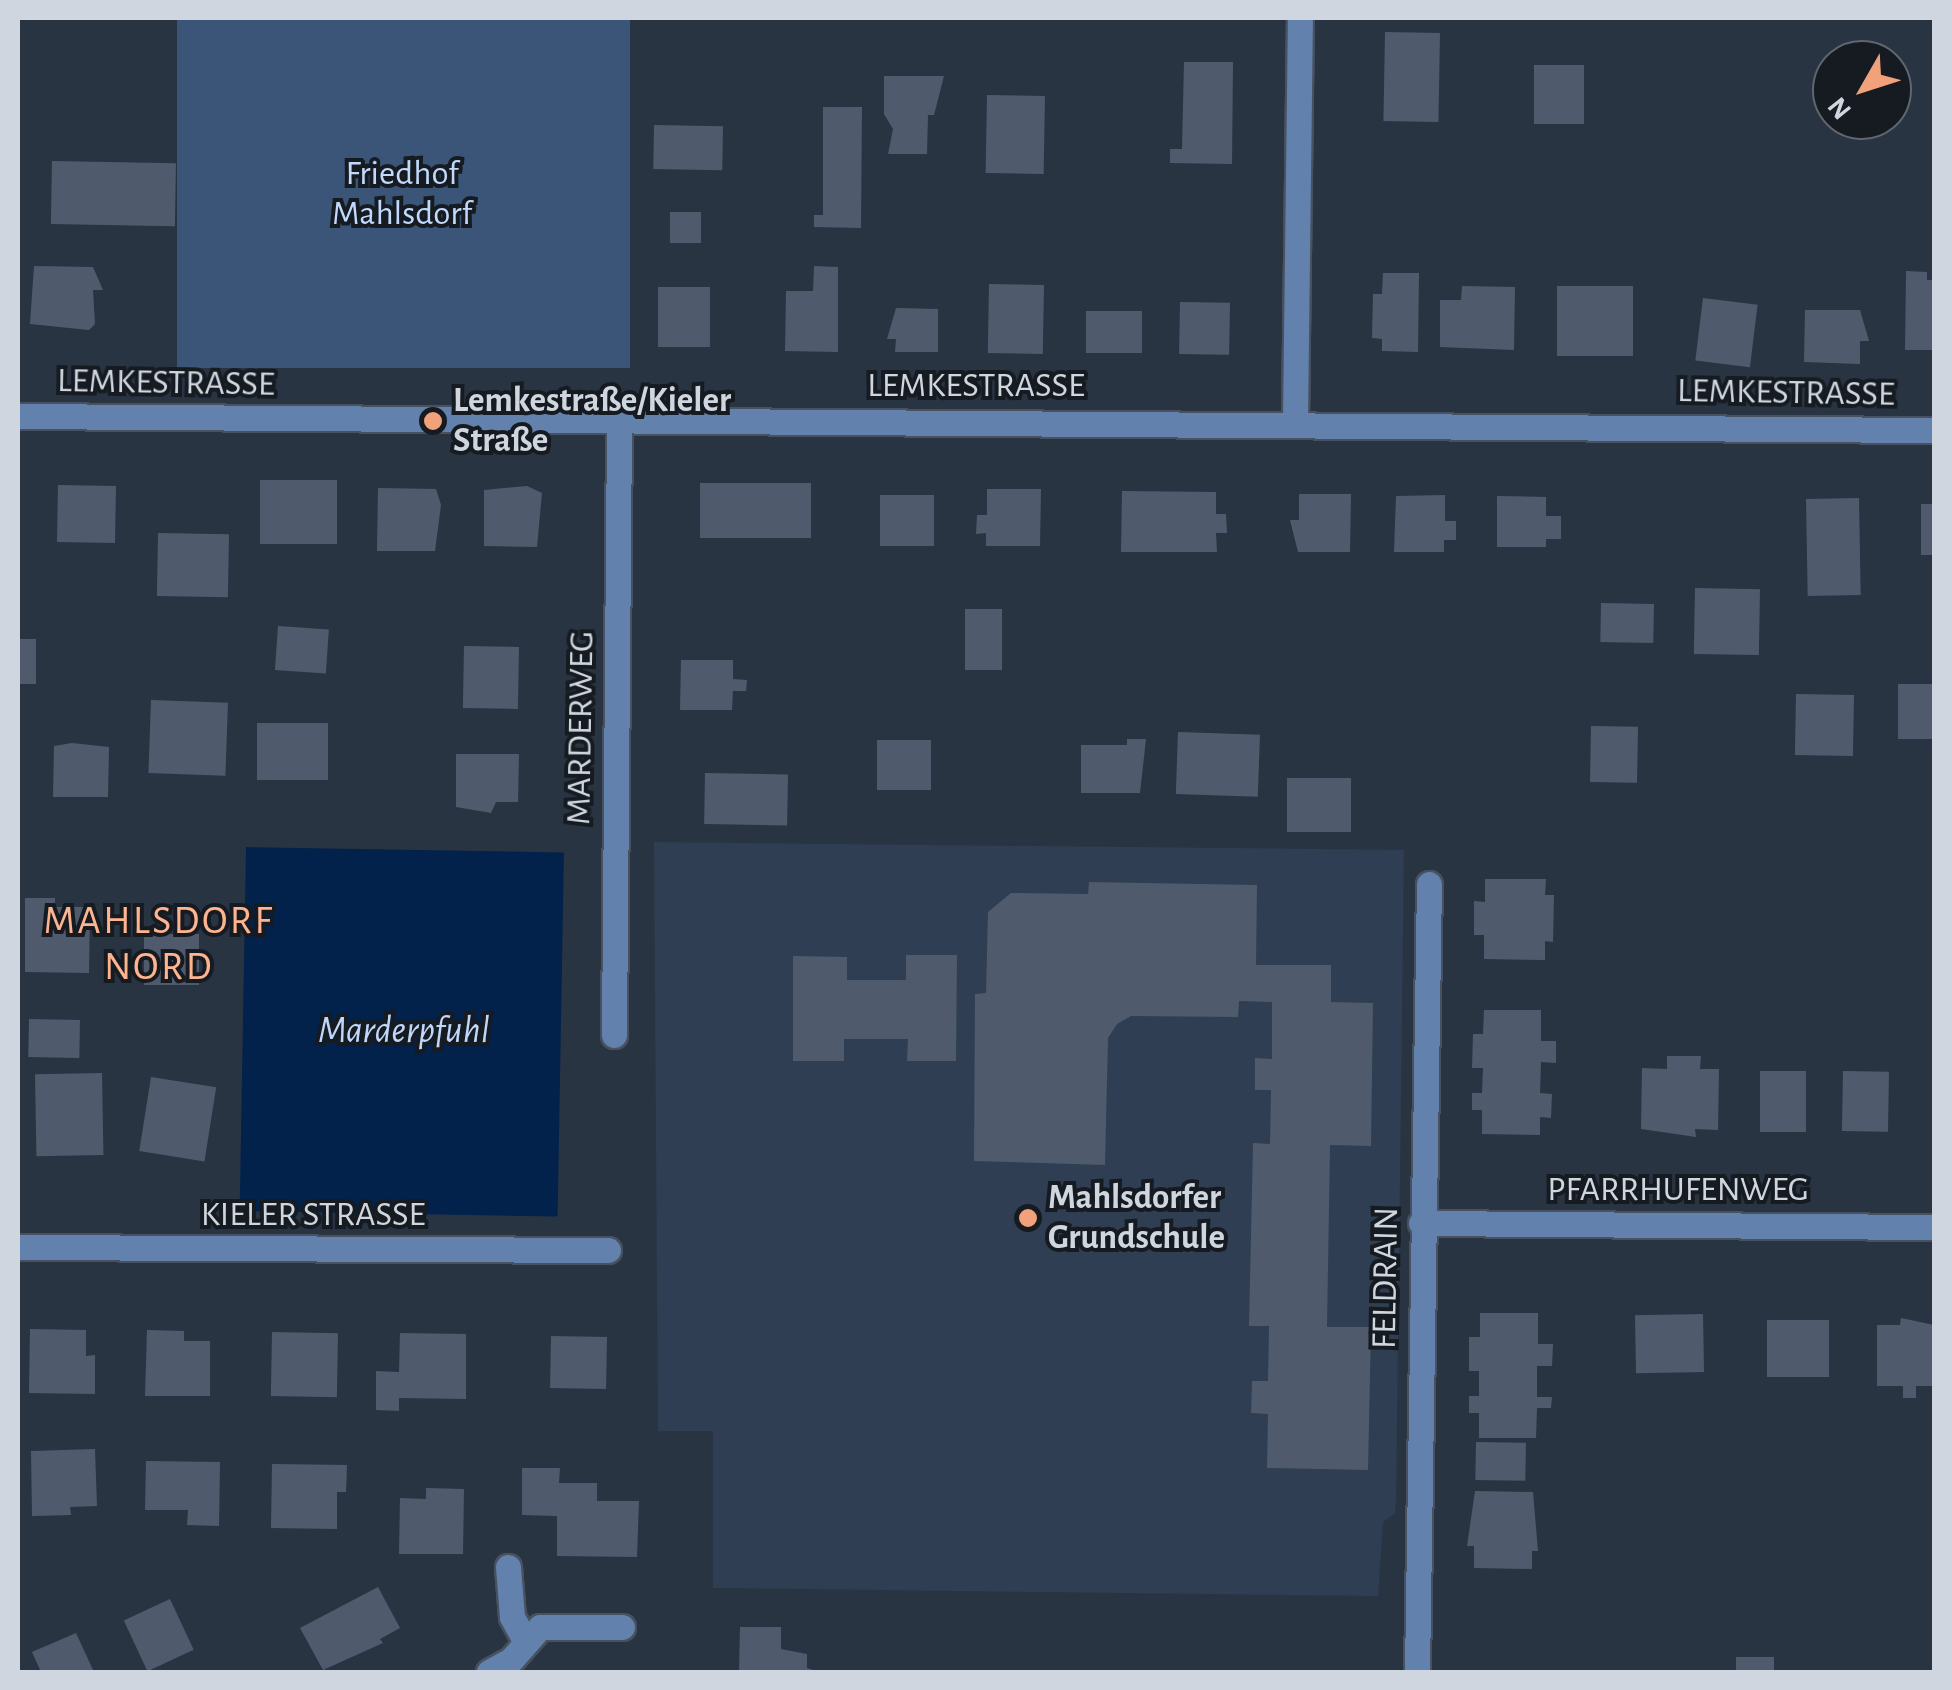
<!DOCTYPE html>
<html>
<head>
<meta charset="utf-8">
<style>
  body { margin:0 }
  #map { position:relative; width:1952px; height:1690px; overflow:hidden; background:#293443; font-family:"Alegreya Sans",sans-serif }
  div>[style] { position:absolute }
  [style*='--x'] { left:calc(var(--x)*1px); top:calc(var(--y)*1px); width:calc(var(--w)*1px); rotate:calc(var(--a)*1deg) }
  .built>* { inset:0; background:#2f3e52 }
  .green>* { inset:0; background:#3b5578; transform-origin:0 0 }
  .water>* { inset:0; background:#02224b; transform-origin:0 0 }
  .building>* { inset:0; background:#4f5b6c; transform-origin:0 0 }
  .roads { filter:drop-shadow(2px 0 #47515f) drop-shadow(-2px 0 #47515f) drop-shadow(0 2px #47515f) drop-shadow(0 -2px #47515f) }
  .minor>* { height:25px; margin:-12.5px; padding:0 12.5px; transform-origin:12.5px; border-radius:12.5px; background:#6281ac }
  .dots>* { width:28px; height:28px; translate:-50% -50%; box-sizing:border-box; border:5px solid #161b22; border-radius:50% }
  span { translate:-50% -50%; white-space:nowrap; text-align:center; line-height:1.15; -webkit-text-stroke:8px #161b22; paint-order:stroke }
  .park-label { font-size:35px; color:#c0d9fc }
  .street-label { font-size:35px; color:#cfd6df }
  .poi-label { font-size:35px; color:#cfd6df; font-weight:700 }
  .left { translate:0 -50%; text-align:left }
  .water-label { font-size:38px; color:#bfd7fa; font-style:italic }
  .quarter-label { font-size:40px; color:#feb490; letter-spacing:2.5px }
  .frame { position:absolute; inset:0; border:20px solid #cfd6df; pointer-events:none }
  .north { position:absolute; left:1812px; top:40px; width:100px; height:100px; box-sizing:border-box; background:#161b22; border:2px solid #60666e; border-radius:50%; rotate:231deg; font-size:28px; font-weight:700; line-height:40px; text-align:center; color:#cfd6df }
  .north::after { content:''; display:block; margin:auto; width:35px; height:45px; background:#f1a27b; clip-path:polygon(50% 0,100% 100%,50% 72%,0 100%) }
</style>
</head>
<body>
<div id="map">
  <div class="built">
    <i style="clip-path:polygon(654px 842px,1404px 850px,1396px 1500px,1395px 1513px,1383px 1522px,1378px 1596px,713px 1588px,713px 1431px,658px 1431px)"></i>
  </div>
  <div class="green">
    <i style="left:177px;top:18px;width:453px;height:350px"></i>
  </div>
  <div class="water">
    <i style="left:246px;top:847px;width:318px;height:364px;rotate:1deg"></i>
  </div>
  <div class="building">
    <i style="left:1385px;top:32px;width:55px;height:89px;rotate:1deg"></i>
    <i style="clip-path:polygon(1184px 62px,1233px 62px,1232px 164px,1170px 163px,1170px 149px,1182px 149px)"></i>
    <i style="left:1534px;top:65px;width:50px;height:59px"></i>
    <i style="clip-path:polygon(884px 76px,944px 76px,934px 115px,928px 115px,927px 154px,888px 154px,893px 129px,884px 114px)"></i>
    <i style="left:987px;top:95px;width:58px;height:78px;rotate:1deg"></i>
    <i style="clip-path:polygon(823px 107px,862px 107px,861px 228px,814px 227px,814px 215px,823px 215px)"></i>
    <i style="left:654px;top:125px;width:69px;height:44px;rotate:1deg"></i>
    <i style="left:52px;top:161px;width:124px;height:63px;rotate:1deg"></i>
    <i style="left:670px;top:212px;width:31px;height:31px"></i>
    <i style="clip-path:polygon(34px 266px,93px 267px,103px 290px,93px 290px,95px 324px,89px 330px,30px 324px)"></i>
    <i style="clip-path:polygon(814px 266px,838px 267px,838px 352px,785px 351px,786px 291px,813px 291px)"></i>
    <i style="clip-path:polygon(1906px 271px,1927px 272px,1927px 280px,1934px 280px,1934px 350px,1905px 350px)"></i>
    <i style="clip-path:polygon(1383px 273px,1419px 273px,1418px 352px,1382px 351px,1382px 339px,1372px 338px,1373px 294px,1382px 294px)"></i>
    <i style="left:989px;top:284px;width:55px;height:69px;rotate:1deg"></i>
    <i style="clip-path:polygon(1462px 286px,1515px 287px,1514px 350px,1440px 347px,1440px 300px,1461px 300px)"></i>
    <i style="left:1557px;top:286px;width:76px;height:70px"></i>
    <i style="left:658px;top:287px;width:52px;height:60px"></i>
    <i style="left:1703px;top:298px;width:55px;height:63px;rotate:7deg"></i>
    <i style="left:1180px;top:302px;width:50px;height:52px;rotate:1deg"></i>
    <i style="clip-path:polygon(896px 308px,938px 309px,938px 352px,895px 352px,896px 339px,887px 339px)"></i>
    <i style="clip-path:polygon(1805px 310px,1860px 310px,1869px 341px,1860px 341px,1860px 364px,1804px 362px)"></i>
    <i style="left:1086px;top:311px;width:56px;height:42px"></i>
    <i style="left:260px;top:480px;width:77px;height:64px"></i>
    <i style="left:700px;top:483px;width:111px;height:55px"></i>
    <i style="left:58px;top:485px;width:58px;height:57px;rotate:1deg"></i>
    <i style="clip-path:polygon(527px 486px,542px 493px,537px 547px,484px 546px,484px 490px)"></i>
    <i style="clip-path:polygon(378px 488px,436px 489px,441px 505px,435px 551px,377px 551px)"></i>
    <i style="clip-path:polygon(987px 489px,1041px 489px,1040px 546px,986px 546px,986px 533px,976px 534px,977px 515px,987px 515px)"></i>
    <i style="clip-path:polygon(1122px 491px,1216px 492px,1216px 514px,1226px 514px,1227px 533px,1216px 533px,1217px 552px,1121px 552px)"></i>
    <i style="clip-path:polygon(1299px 494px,1351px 494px,1350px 552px,1298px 552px,1290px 520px,1299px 520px)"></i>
    <i style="left:880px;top:495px;width:54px;height:51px"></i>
    <i style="clip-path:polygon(1445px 495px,1445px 521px,1456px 521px,1456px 540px,1444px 540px,1444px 552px,1394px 552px,1396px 496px)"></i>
    <i style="clip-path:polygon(1497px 496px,1546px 497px,1546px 516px,1561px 516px,1561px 539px,1546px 539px,1546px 547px,1497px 547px)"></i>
    <i style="left:1859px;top:498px;width:97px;height:53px;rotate:89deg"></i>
    <i style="left:1921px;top:504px;width:13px;height:51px"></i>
    <i style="left:158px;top:533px;width:71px;height:63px;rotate:1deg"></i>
    <i style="left:1695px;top:588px;width:65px;height:66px;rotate:1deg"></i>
    <i style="left:1601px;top:603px;width:53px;height:39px;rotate:1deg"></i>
    <i style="left:965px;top:609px;width:37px;height:61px"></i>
    <i style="left:278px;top:626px;width:51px;height:44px;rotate:4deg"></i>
    <i style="left:18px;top:639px;width:18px;height:45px"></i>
    <i style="left:464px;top:646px;width:55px;height:62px;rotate:1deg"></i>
    <i style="clip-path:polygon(681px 660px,733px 660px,733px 679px,747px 680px,746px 691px,733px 691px,732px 710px,680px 710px)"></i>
    <i style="left:1898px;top:684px;width:36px;height:55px"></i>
    <i style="left:1796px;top:694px;width:58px;height:61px;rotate:1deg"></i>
    <i style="left:151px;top:700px;width:77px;height:73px;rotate:2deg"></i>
    <i style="left:257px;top:723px;width:71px;height:57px"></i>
    <i style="left:1591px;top:726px;width:47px;height:56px;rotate:1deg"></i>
    <i style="left:1178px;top:732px;width:82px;height:62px;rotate:2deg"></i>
    <i style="clip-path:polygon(1127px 739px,1146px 739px,1140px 793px,1081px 793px,1081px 745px,1127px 745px)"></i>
    <i style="left:877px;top:740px;width:54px;height:50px"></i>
    <i style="clip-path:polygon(72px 743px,109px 747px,108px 797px,53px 797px,54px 746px)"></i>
    <i style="clip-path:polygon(456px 754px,519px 754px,518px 802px,496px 802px,491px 813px,456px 807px)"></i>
    <i style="left:705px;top:773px;width:83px;height:51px;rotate:1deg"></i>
    <i style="left:1287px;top:778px;width:64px;height:54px"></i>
    <i style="clip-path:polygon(1485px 879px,1546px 879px,1545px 895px,1554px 895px,1553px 942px,1545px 941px,1545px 960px,1484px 959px,1484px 935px,1474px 935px,1474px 901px,1485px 902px)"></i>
    <i style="clip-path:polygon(1089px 882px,1257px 885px,1256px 965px,1331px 965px,1331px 1002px,1373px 1003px,1371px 1146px,1330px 1145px,1327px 1327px,1371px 1327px,1368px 1470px,1267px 1468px,1268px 1414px,1251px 1413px,1252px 1381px,1268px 1381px,1269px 1326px,1249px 1326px,1253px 1143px,1270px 1144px,1271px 1090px,1255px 1090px,1255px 1058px,1272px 1059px,1272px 1002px,1239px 1001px,1238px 1017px,1131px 1016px,1117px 1024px,1108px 1038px,1105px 1165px,974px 1161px,975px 994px,986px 993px,988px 912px,1011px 893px,1088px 894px)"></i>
    <i style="clip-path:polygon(25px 898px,55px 898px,55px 907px,90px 907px,89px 973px,25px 972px)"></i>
    <i style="left:144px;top:934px;width:55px;height:51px"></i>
    <i style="clip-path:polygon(906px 955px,957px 955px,956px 1061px,907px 1061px,908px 1039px,844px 1039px,844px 1061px,793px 1061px,793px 956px,847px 957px,847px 980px,906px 980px)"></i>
    <i style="clip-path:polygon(1484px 1010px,1541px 1010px,1541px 1041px,1556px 1041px,1556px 1063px,1541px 1062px,1540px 1093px,1552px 1094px,1551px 1118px,1540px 1117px,1540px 1135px,1482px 1134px,1482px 1110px,1472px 1110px,1472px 1093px,1482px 1093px,1483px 1068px,1472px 1068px,1473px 1034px,1483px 1034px)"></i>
    <i style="left:29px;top:1019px;width:51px;height:38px;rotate:1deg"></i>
    <i style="clip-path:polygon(1667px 1056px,1701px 1056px,1700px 1069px,1719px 1069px,1718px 1130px,1695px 1129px,1696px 1137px,1641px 1129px,1642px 1068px,1667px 1069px)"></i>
    <i style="left:1760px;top:1071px;width:46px;height:61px"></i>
    <i style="left:1843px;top:1071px;width:46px;height:60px;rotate:1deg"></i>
    <i style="left:102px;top:1073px;width:82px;height:67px;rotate:89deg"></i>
    <i style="left:151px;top:1077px;width:66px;height:75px;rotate:9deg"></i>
    <i style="clip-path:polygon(1480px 1313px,1538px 1313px,1538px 1344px,1553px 1344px,1552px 1366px,1537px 1366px,1537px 1397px,1552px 1397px,1551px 1408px,1537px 1408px,1536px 1438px,1479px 1438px,1479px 1413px,1469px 1413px,1469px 1396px,1479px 1396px,1479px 1371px,1469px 1371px,1469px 1337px,1480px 1337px)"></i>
    <i style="left:1703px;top:1314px;width:58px;height:68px;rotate:89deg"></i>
    <i style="clip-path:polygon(1901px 1318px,1934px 1325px,1934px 1386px,1916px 1386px,1916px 1398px,1903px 1398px,1903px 1386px,1877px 1386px,1877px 1325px,1900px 1325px)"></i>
    <i style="left:1767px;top:1320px;width:62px;height:57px"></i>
    <i style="clip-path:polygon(30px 1329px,86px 1330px,86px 1356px,95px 1355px,95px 1394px,29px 1393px)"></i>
    <i style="clip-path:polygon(147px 1330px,184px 1331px,184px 1341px,210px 1341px,210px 1396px,145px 1396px)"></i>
    <i style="left:272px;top:1332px;width:66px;height:64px;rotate:1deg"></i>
    <i style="clip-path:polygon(400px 1333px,466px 1334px,466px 1399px,399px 1398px,399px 1411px,376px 1410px,376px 1371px,399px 1372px)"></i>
    <i style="left:551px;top:1336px;width:56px;height:52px;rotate:1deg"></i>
    <i style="left:1476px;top:1442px;width:50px;height:38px;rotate:1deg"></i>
    <i style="clip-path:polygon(95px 1449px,97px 1506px,70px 1507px,71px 1515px,32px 1516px,31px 1451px)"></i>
    <i style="clip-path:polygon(146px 1461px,220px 1462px,219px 1526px,187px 1525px,188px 1510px,145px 1510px)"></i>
    <i style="clip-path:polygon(272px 1464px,347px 1465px,346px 1492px,337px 1492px,337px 1529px,271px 1528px)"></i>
    <i style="clip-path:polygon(522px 1468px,560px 1468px,559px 1483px,597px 1483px,597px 1501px,639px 1501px,637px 1557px,557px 1556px,557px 1516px,522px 1515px)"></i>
    <i style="clip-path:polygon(426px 1488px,464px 1489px,463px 1554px,399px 1554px,400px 1498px,426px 1499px)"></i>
    <i style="clip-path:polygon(1475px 1491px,1533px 1492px,1538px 1551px,1532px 1551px,1532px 1569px,1474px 1568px,1474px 1546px,1467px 1546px)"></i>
    <i style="clip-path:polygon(378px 1587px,400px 1628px,380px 1639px,383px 1643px,323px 1670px,300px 1628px)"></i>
    <i style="left:170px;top:1599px;width:56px;height:51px;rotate:65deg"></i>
    <i style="clip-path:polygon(740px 1627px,781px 1627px,781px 1649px,807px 1654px,807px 1668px,819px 1672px,739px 1672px)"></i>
    <i style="clip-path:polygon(76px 1633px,94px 1672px,41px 1672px,32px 1652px)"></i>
    <i style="left:1774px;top:1657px;width:15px;height:38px;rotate:90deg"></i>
  </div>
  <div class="roads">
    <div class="minor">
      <i style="--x:18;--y:416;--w:1916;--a:0.42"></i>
      <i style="--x:1295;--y:420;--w:402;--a:-89.3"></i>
      <i style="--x:614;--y:1035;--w:612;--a:-89.53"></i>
      <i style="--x:1421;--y:1223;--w:513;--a:0.45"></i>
      <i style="--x:18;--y:1247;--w:590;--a:0.29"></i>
      <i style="--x:508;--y:1567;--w:50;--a:85.4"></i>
      <i style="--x:512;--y:1617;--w:29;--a:61"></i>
      <i style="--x:489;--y:1672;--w:25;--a:-29"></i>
      <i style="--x:511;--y:1660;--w:44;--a:-48.7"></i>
      <i style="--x:540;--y:1627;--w:82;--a:0"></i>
      <i style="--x:1417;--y:1672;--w:788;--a:-89.13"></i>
    </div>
  </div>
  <div class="dots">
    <i style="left:433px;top:421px;background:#f1a27b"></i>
    <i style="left:1028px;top:1218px;background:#f1a27b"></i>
  </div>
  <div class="park-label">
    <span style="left:402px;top:194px">Friedhof<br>Mahlsdorf</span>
  </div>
  <div class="street-label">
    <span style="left:166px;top:383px;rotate:1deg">LEMKESTRASSE</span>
    <span style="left:976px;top:386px">LEMKESTRASSE</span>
    <span style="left:1786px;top:393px;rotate:1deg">LEMKESTRASSE</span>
    <span style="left:581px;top:728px;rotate:-89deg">MARDERWEG</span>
    <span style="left:1678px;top:1190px">PFARRHUFENWEG</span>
    <span style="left:313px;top:1215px">KIELER STRASSE</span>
    <span style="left:1386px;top:1278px;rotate:-89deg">FELDRAIN</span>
  </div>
  <div class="poi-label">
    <span class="left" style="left:453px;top:421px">Lemkestraße/Kieler<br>Straße</span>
    <span class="left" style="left:1048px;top:1218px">Mahlsdorfer<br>Grundschule</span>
  </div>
  <div class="water-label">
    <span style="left:404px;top:1032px">Marderpfuhl</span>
  </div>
  <div class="quarter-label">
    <span style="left:159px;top:944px">MAHLSDORF<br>NORD</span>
  </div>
  <div class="frame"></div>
  <div class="north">N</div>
</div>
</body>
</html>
